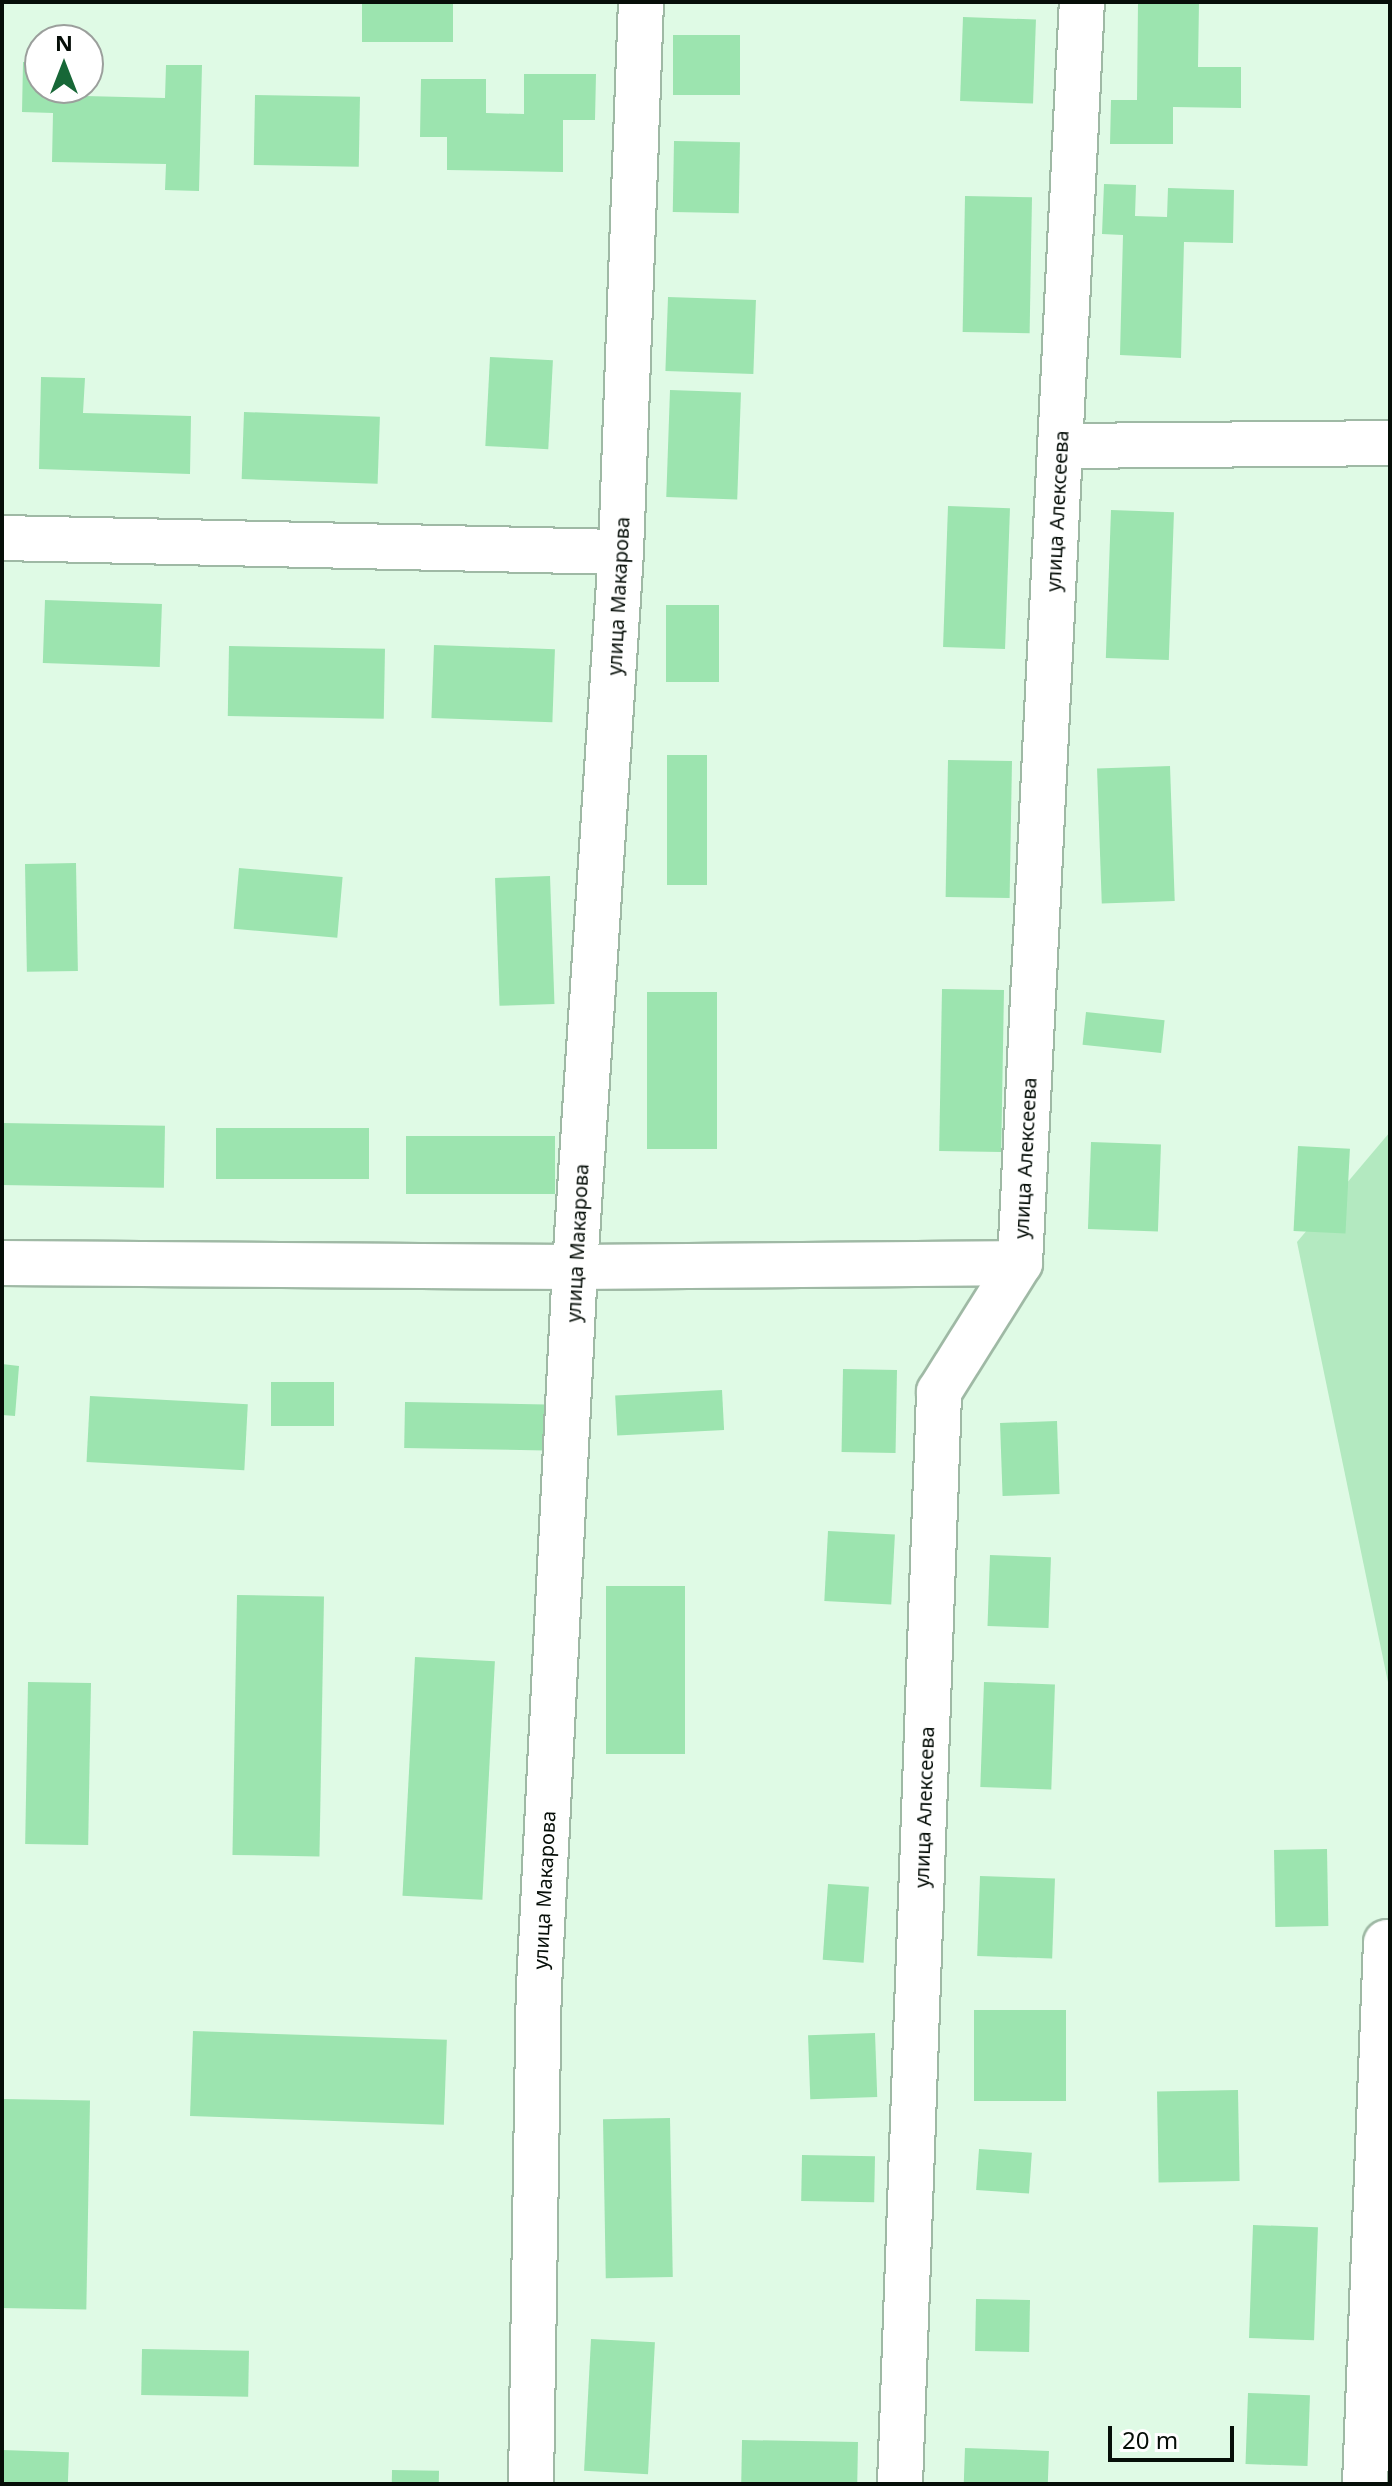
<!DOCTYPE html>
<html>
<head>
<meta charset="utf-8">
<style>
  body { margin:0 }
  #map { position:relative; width:1392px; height:2486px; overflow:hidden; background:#dffae5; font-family:"Noto Sans",sans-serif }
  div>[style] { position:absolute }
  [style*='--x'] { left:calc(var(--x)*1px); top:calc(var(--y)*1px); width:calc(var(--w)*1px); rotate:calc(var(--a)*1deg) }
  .green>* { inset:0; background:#b3e9c0 }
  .building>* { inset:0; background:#9ce4af; transform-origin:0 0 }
  .roads { filter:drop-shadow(2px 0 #9fb9a5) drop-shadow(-2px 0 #9fb9a5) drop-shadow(0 2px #9fb9a5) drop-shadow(0 -2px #9fb9a5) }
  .minor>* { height:44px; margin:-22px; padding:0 22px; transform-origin:22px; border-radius:22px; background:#fff }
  span { translate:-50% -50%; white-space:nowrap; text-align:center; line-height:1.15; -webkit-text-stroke:7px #fff; paint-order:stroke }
  .street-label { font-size:20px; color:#060e08 }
  .frame { position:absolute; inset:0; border:4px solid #060e08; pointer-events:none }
  .north { position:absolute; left:24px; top:24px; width:80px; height:80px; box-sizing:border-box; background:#fff; border:2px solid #9b9f9c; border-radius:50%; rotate:0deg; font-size:22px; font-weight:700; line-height:32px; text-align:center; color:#060e08 }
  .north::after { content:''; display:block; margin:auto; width:28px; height:36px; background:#176737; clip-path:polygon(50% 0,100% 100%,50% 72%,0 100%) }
  .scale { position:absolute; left:1108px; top:2426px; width:126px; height:36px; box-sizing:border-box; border:4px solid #060e08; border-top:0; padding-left:10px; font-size:24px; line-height:28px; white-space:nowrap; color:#060e08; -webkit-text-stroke:6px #fff; paint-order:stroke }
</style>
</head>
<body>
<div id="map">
  <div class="green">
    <i style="clip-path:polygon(1390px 1132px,1390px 1692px,1297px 1242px)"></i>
  </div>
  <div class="building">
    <i style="left:362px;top:2px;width:91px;height:40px"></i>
    <i style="clip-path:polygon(1138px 2px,1199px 2px,1198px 67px,1241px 67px,1241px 108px,1173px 107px,1173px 144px,1110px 144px,1111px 100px,1137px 100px)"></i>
    <i style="left:963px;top:17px;width:73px;height:84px;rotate:2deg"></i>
    <i style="left:673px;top:35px;width:67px;height:60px"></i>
    <i style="clip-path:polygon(23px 62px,40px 63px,40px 88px,86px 88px,85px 96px,165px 98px,166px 65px,202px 65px,199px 191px,165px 190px,166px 164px,52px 162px,53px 113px,22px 112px)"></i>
    <i style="clip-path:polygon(524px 74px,596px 74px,595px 120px,563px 120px,563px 172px,447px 170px,447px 137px,420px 137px,421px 79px,486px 79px,486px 113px,524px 114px)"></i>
    <i style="left:255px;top:95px;width:105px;height:70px;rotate:1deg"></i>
    <i style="left:674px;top:141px;width:66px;height:71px;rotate:1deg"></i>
    <i style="clip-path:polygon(1104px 184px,1136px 185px,1135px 216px,1167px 217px,1168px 188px,1234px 190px,1233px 243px,1184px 242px,1181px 358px,1120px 355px,1123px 235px,1102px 234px)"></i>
    <i style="left:965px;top:196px;width:67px;height:136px;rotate:1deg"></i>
    <i style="left:668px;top:297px;width:88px;height:74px;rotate:2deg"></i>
    <i style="left:490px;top:357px;width:63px;height:89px;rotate:3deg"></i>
    <i style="clip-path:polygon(41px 377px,85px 378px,83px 413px,191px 416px,190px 474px,39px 469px)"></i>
    <i style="left:670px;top:390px;width:71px;height:107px;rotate:2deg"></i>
    <i style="left:244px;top:412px;width:136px;height:67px;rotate:2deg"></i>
    <i style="left:948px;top:506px;width:62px;height:141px;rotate:2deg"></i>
    <i style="left:1111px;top:510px;width:63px;height:148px;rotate:2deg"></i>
    <i style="left:45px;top:600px;width:117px;height:63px;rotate:2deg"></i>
    <i style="left:666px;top:605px;width:53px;height:77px"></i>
    <i style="left:434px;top:645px;width:121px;height:73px;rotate:2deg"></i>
    <i style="left:229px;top:646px;width:156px;height:70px;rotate:1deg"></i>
    <i style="left:667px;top:755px;width:40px;height:130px"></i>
    <i style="left:948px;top:760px;width:64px;height:137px;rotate:1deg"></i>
    <i style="left:1170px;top:766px;width:135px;height:73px;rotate:88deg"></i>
    <i style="left:76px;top:863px;width:108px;height:51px;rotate:89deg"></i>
    <i style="left:239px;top:868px;width:104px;height:61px;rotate:5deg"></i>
    <i style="left:550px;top:876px;width:128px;height:55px;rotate:88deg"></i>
    <i style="left:942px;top:989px;width:62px;height:162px;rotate:1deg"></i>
    <i style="left:647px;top:992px;width:70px;height:157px"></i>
    <i style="left:1086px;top:1012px;width:79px;height:33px;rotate:6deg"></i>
    <i style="left:2px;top:1123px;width:163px;height:62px;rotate:1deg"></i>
    <i style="left:216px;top:1128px;width:153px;height:51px"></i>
    <i style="left:555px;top:1136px;width:58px;height:149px;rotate:90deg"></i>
    <i style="left:1091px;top:1142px;width:70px;height:87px;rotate:2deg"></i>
    <i style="left:1298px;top:1146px;width:52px;height:85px;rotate:3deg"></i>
    <i style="clip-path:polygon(2px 1364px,19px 1366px,15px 1416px,2px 1415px)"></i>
    <i style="left:843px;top:1369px;width:54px;height:83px;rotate:1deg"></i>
    <i style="left:271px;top:1382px;width:63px;height:44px"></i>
    <i style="left:722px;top:1390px;width:40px;height:107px;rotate:87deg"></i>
    <i style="left:90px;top:1396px;width:158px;height:66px;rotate:3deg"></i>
    <i style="left:405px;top:1402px;width:141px;height:46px;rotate:1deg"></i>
    <i style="left:1057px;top:1421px;width:73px;height:57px;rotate:88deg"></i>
    <i style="left:828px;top:1531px;width:67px;height:70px;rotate:3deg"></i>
    <i style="left:990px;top:1555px;width:61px;height:71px;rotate:2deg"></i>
    <i style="left:606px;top:1586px;width:79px;height:168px"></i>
    <i style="left:237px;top:1595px;width:87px;height:260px;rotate:1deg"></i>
    <i style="left:415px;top:1657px;width:80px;height:239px;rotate:3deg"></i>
    <i style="left:28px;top:1682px;width:63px;height:162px;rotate:1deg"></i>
    <i style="left:984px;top:1682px;width:71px;height:105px;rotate:2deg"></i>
    <i style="left:1327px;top:1849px;width:77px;height:53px;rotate:89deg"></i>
    <i style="left:980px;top:1876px;width:75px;height:80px;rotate:2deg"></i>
    <i style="left:828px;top:1884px;width:41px;height:76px;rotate:4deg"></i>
    <i style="left:974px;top:2010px;width:92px;height:91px"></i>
    <i style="left:193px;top:2031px;width:254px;height:85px;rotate:2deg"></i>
    <i style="left:875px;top:2033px;width:64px;height:67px;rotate:88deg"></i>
    <i style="left:1238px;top:2090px;width:91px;height:81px;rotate:89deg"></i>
    <i style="left:4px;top:2099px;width:86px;height:209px;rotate:1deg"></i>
    <i style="left:670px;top:2118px;width:159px;height:67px;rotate:89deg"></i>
    <i style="left:979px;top:2149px;width:53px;height:41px;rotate:4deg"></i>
    <i style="left:802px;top:2155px;width:73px;height:46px;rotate:1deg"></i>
    <i style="left:1253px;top:2225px;width:65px;height:113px;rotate:2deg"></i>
    <i style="left:976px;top:2299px;width:54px;height:52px;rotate:1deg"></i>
    <i style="left:591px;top:2339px;width:64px;height:132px;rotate:3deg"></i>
    <i style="left:142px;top:2349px;width:107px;height:46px;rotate:1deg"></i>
    <i style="left:1248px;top:2393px;width:62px;height:71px;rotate:2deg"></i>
    <i style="left:742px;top:2440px;width:116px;height:44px;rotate:1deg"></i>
    <i style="left:965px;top:2448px;width:84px;height:36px;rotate:2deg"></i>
    <i style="left:2px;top:2450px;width:67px;height:34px;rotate:2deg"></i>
    <i style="left:392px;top:2470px;width:47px;height:14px;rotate:1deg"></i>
  </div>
  <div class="roads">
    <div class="minor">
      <i style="--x:1061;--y:446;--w:329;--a:-0.5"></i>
      <i style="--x:2;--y:538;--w:619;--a:1.3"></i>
      <i style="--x:2;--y:1263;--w:573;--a:0.4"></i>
      <i style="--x:575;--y:1267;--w:445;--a:-0.5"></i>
      <i style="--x:531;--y:2484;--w:497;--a:-89.1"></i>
      <i style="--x:539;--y:1987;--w:721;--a:-87.14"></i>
      <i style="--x:575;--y:1267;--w:716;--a:-86.32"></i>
      <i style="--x:621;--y:552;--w:550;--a:-87.92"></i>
      <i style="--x:900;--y:2484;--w:1093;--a:-87.95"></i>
      <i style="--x:939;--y:1392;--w:152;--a:-57.9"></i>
      <i style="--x:1020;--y:1263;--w:1263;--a:-87.19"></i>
      <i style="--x:1365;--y:2484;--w:542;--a:-87.78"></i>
    </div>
  </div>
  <div class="street-label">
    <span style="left:1057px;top:511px;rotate:-87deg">улица Алексеева</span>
    <span style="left:618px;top:596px;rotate:-87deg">улица Макарова</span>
    <span style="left:1025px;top:1158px;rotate:-87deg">улица Алексеева</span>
    <span style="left:577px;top:1243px;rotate:-87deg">улица Макарова</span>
    <span style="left:924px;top:1807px;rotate:-88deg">улица Алексеева</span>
    <span style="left:544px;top:1890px;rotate:-87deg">улица Макарова</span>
  </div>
  <div class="frame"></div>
  <div class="north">N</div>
  <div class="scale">20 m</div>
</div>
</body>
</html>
